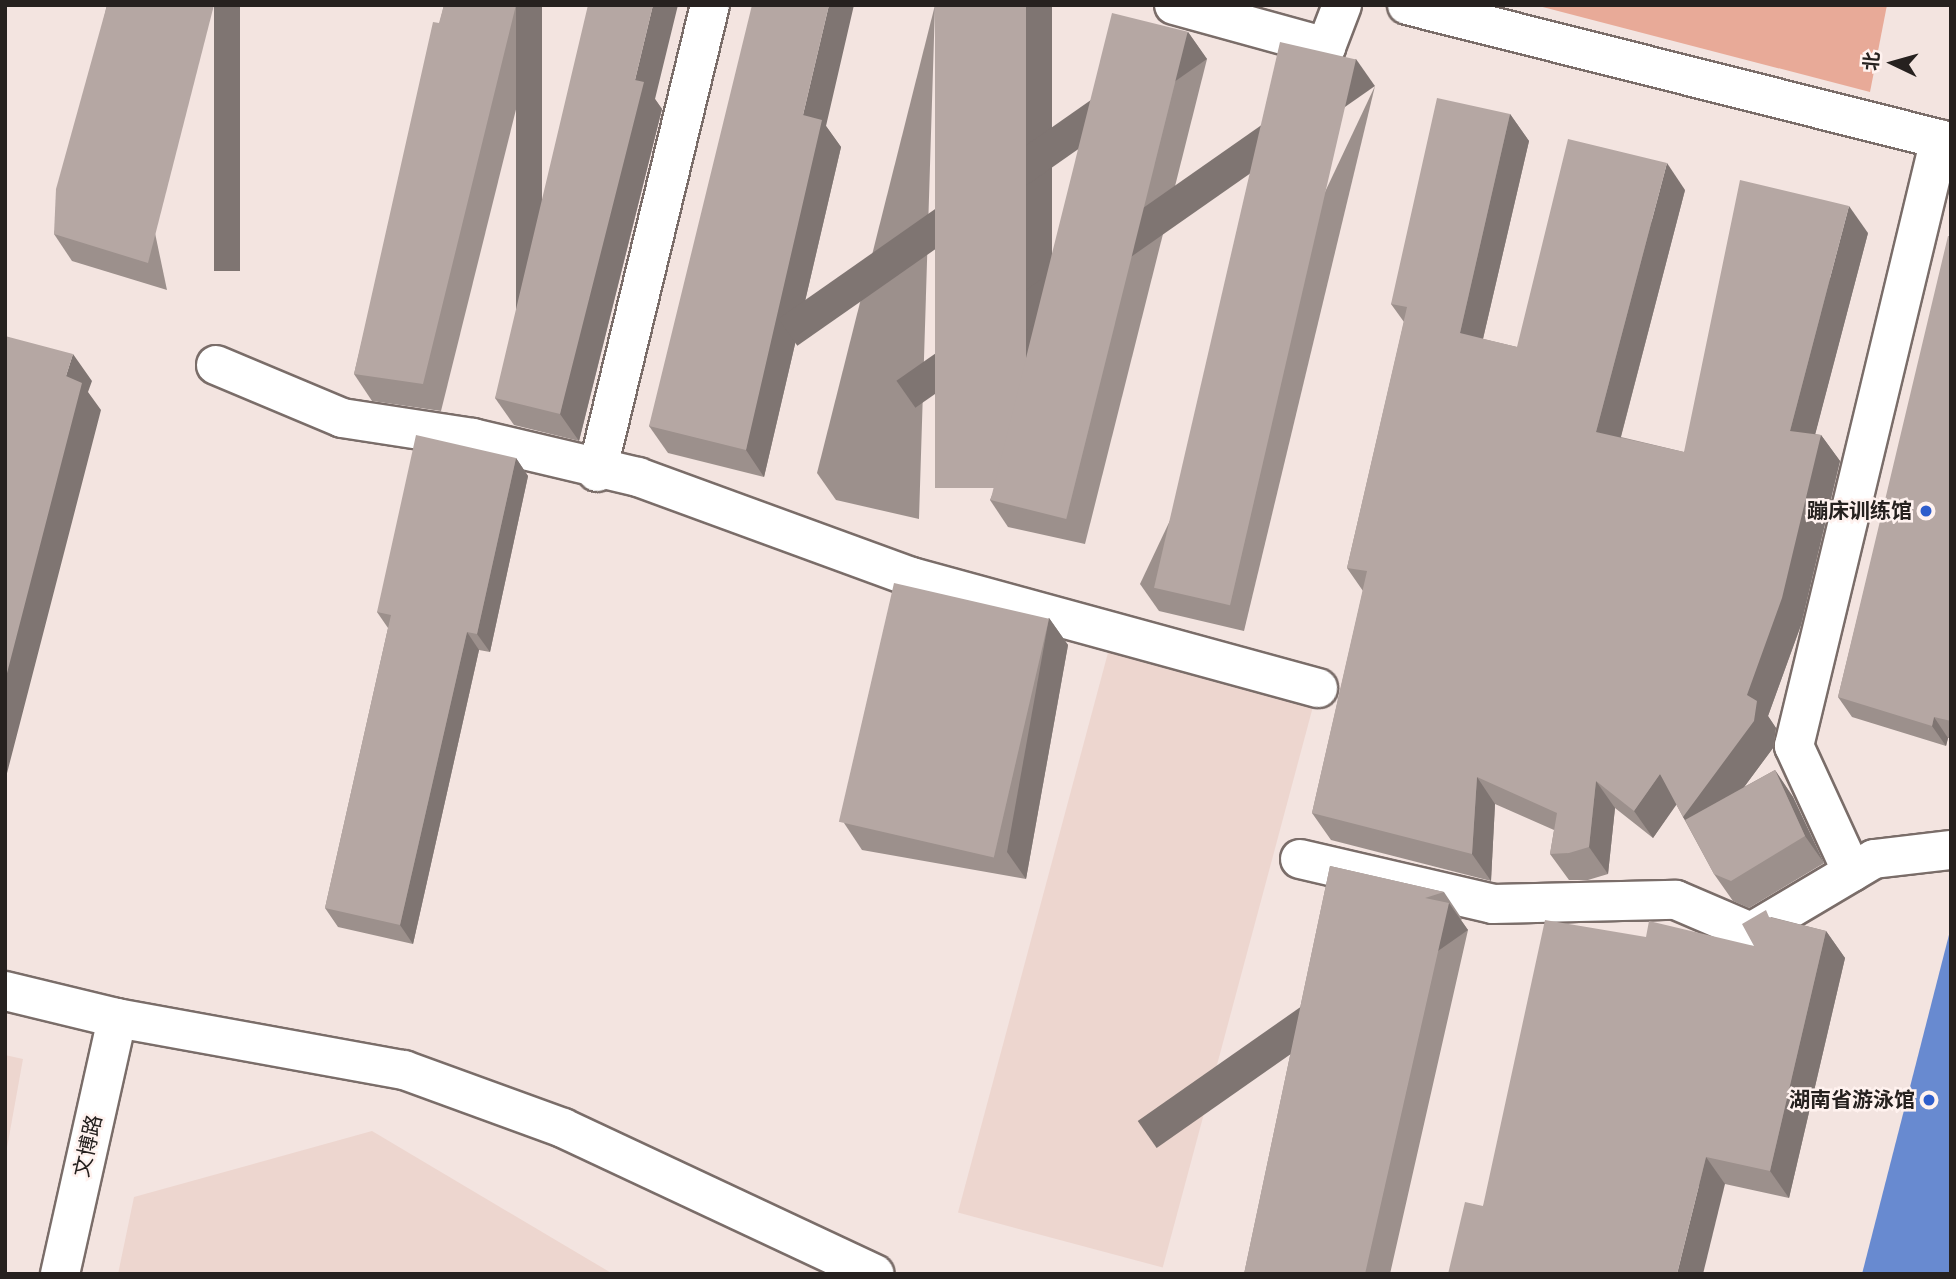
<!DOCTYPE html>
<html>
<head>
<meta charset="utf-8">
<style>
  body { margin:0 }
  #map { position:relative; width:1956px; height:1279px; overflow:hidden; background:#f3e4e0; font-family:"Fira Sans Condensed","Noto Sans SC",sans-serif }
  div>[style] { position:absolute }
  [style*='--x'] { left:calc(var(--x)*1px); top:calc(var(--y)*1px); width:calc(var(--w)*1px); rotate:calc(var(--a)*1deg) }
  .built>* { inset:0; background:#edd6cf; transform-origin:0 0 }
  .green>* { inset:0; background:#e8aa98 }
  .water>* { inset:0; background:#688ad0 }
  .roads { filter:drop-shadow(2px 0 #7a6d69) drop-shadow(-2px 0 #7a6d69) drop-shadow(0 2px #7a6d69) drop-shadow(0 -2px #7a6d69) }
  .minor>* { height:38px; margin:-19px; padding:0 19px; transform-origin:19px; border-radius:19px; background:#fff }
  .wall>* { inset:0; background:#9c908c }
  .shaded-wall>* { inset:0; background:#7f7572; transform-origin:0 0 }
  .building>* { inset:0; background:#b5a7a3; transform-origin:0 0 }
  .dots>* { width:19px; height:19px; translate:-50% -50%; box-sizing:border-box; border:4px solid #fff2ef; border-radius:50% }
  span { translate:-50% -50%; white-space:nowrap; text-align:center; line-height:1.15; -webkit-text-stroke:5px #fff2ef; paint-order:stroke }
  .poi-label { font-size:21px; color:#26211f; font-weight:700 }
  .right { translate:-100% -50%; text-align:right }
  .street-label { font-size:21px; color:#26211f }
  .frame { position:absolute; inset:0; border:7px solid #26211f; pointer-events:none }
  .north { position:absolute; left:1858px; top:28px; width:70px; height:70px; -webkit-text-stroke:5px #fff2ef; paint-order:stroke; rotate:275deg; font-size:19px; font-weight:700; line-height:28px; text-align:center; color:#26211f }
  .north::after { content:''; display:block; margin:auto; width:24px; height:32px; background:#26211f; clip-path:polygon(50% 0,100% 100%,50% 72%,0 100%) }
</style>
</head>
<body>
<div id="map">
  <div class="built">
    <i style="left:1113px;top:634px;width:212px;height:599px;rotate:15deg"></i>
    <i style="clip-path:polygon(5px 1055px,23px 1059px,5px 1159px)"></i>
    <i style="clip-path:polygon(372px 1131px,613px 1274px,118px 1274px,134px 1197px)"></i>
  </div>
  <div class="green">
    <i style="clip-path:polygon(1535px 5px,1887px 5px,1870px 92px)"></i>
  </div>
  <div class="water">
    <i style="clip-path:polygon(1951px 927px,1951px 1274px,1862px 1274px)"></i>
  </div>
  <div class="roads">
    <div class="minor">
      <i style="--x:1174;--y:5;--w:158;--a:15.4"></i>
      <i style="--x:1326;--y:47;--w:45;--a:-69.1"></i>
      <i style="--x:1407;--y:5;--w:561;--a:14.14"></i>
      <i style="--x:216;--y:365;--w:137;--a:22.8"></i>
      <i style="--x:342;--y:418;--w:133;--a:8.7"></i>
      <i style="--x:473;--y:438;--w:170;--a:13.3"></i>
      <i style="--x:638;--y:477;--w:292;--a:20.1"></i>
      <i style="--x:912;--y:577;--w:421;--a:15.3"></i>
      <i style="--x:597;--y:472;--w:480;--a:-76.4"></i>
      <i style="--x:1300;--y:859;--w:198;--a:13.1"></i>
      <i style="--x:1493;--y:904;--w:183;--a:-1.3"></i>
      <i style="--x:1676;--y:900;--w:82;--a:23.1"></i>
      <i style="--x:1751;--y:932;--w:143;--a:-30.7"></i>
      <i style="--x:1874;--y:859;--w:78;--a:-6.7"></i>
      <i style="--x:1852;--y:872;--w:139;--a:-114.7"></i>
      <i style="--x:1794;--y:746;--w:624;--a:-76.48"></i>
      <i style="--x:5;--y:991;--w:115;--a:13.6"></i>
      <i style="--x:117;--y:1018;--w:292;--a:10.3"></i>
      <i style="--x:404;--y:1070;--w:169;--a:20"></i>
      <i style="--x:563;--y:1128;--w:344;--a:25.1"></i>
      <i style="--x:60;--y:1274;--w:262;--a:-77.4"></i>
    </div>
  </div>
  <div class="wall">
    <i style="clip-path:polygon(107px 5px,167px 290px,72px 261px,54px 234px)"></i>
    <i style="clip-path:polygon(444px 5px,542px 5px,441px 411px,372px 401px,354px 374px)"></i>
    <i style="clip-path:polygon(935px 5px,919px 519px,836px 500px,817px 473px)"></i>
    <i style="clip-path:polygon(1188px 32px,1207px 59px,1085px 544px,1008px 527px,990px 500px)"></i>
    <i style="clip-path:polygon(1375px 86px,1244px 631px,1159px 611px,1140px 584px)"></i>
    <i style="clip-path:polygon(655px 99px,662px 109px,579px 441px,514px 425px,495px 398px)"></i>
    <i style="clip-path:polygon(1510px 114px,1529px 141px,1483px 339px,1517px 347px,1685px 190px,1621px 437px,1684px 452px,1868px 233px,1815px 434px,1821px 435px,1840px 461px,1801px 625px,1768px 716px,1776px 728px,1773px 748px,1744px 787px,1775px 770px,1793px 797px,1824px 863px,1749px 908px,1733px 901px,1714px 874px,1676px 804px,1653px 838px,1615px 808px,1608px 874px,1588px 880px,1569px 880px,1550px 854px,1554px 830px,1495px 804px,1491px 881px,1331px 840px,1312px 813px,1363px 591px,1347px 568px,1404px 322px,1391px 304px)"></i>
    <i style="clip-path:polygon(826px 126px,841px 147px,764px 477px,668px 453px,649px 426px)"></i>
    <i style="clip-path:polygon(1951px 236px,1951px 738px,1948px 738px,1946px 746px,1852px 717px,1838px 697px)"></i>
    <i style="clip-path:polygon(516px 458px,528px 476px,490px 652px,479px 650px,413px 944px,338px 927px,325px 908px,388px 628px,377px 612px)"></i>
    <i style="clip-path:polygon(1049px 618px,1068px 645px,1026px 879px,862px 850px,844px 823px)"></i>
    <i style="clip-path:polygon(1330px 866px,1444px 892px,1462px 919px,1461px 920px,1468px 930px,1390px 1274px,1244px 1274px)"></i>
    <i style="clip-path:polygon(1771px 917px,1826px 931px,1845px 958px,1789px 1198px,1725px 1184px,1483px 1206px,1646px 937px,1754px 946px)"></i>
  </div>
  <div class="shaded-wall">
    <i style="left:214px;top:5px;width:26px;height:266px"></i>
    <i style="left:516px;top:5px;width:26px;height:390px"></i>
    <i style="clip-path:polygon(653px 5px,678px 5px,655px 99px,662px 109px,579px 441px,560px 414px,635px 80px)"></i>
    <i style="clip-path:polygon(829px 5px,854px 5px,826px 126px,841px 147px,764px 477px,746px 450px,803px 115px)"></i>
    <i style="left:1026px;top:5px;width:26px;height:504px"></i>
    <i style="left:1188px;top:32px;width:33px;height:500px;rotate:55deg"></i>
    <i style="left:1356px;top:59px;width:33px;height:561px;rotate:55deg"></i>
    <i style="clip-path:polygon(1510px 114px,1529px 141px,1478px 360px,1460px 333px)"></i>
    <i style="clip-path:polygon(1667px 163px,1685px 190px,1615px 459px,1596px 432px)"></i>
    <i style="clip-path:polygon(1849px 206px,1868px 233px,1809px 458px,1790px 431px)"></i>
    <i style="clip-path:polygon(73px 354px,92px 381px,88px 392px,101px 410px,5px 781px,5px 681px,66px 376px)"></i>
    <i style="clip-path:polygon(1821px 435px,1840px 461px,1801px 625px,1768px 716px,1776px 728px,1773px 748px,1702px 844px,1683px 817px)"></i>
    <i style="clip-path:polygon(516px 458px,528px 476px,490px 652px,477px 634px)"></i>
    <i style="clip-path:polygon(1049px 618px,1068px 645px,1026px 879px,1007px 852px)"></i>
    <i style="clip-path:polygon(467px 632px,479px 650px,413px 944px,400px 925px)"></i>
    <i style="clip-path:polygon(1934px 717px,1948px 738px,1946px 746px,1932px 726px)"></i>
    <i style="clip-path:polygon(1775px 770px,1793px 797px,1824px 863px,1805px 836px)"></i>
    <i style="clip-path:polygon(1660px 774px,1679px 801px,1653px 838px,1634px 811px)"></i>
    <i style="clip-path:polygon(1477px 777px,1495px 804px,1491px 881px,1472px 854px)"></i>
    <i style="clip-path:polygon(1596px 781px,1615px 808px,1608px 874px,1589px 847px)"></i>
    <i style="left:1449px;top:903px;width:33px;height:380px;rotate:55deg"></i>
    <i style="clip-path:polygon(1826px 931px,1845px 958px,1789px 1198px,1770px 1171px)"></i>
    <i style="clip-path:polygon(1706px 1157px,1725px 1184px,1703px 1274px,1677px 1274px)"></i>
  </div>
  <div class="building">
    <i style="clip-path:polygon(107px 5px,214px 5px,148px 263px,54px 234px,56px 189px)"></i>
    <i style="clip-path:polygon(444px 5px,516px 5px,423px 384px,354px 374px,433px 22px,439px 23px)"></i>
    <i style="clip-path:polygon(588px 5px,653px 5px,635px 80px,644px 82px,560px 414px,495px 398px)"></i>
    <i style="clip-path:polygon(752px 5px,829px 5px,803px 115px,822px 120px,746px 450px,649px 426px)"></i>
    <i style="left:935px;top:5px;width:91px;height:483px"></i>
    <i style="left:1112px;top:13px;width:78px;height:502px;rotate:14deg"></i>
    <i style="left:1280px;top:42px;width:78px;height:560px;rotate:13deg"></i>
    <i style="clip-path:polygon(1437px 98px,1510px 114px,1460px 333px,1517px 347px,1568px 139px,1667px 163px,1596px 432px,1684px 452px,1740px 180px,1849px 206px,1790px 431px,1821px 435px,1782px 598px,1747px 695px,1757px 701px,1754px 721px,1683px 817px,1660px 774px,1634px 811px,1596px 781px,1589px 847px,1569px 853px,1550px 854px,1557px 813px,1477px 777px,1472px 854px,1312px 813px,1367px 571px,1347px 568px,1407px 307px,1391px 304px)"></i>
    <i style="clip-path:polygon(1948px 236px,1951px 236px,1951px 721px,1934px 717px,1932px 726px,1838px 697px)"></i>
    <i style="clip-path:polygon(5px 336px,73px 354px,66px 376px,82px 383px,5px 681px)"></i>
    <i style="clip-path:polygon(416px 435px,516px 458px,477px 634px,467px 632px,400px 925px,325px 908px,391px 615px,377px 612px)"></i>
    <i style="left:894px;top:583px;width:159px;height:245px;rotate:13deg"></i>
    <i style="clip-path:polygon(1775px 770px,1805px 836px,1731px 881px,1714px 874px,1685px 820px)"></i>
    <i style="clip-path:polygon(1330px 866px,1444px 892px,1425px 898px,1449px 903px,1365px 1274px,1244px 1274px)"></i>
    <i style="clip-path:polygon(1766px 910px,1769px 917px,1826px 931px,1770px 1171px,1706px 1157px,1677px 1274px,1448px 1274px,1465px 1202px,1483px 1206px,1545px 920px,1646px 937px,1649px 921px,1754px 946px,1742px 924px)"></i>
  </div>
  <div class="dots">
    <i style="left:1926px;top:511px;background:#2e5dcc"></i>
    <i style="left:1929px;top:1100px;background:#2e5dcc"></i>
  </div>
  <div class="poi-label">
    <span class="right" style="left:1912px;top:511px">蹦床训练馆</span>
    <span class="right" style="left:1915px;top:1100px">湖南省游泳馆</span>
  </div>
  <div class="street-label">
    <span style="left:88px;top:1146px;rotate:-77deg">文博路</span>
  </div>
  <div class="frame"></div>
  <div class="north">北</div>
</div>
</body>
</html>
